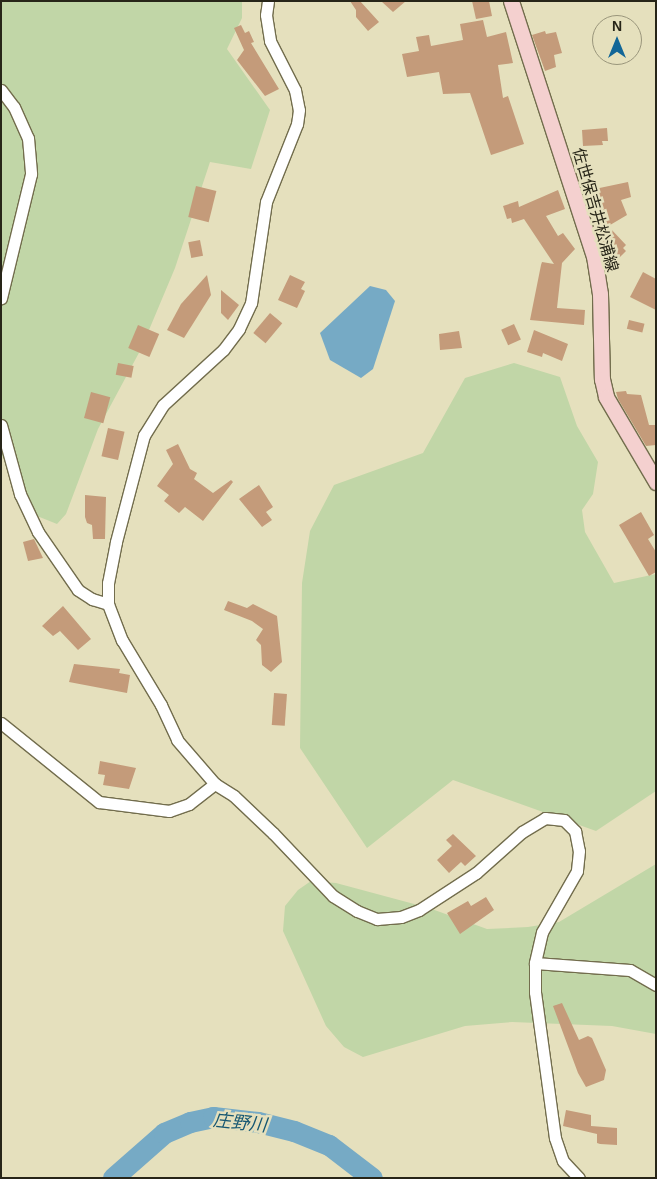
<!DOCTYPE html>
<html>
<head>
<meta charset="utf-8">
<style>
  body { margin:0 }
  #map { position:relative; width:657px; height:1179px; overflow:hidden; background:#e5e0bd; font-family:Arial,"Noto Sans JP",sans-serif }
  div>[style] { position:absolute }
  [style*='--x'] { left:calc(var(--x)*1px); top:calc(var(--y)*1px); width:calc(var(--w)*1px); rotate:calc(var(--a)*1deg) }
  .green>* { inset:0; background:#c1d6a7 }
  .water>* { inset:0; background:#76aac5 }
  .river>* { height:21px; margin:-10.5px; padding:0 10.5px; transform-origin:10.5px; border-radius:10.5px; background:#76aac5 }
  .building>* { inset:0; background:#c49b7a; transform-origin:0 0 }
  .roads { filter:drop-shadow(1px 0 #726d4d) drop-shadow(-1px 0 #726d4d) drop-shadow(0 1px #726d4d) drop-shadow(0 -1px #726d4d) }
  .minor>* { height:11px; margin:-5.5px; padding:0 5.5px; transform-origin:5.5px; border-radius:5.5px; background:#fff }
  .major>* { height:15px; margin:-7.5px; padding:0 7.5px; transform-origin:7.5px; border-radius:7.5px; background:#f4d0cf }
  span { translate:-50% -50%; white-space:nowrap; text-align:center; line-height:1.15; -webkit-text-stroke:5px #e5e0bd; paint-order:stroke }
  .street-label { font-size:16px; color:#272518 }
  .water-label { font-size:18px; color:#155772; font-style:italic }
  .frame { position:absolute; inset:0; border:2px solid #272518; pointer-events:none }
  .north { position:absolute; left:592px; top:15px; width:50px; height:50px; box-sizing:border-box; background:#e5e0bd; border:1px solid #99957b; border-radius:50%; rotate:0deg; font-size:14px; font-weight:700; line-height:20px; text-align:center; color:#272518 }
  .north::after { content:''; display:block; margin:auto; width:18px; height:22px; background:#126697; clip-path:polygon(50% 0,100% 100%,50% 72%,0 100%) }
</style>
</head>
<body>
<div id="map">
  <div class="green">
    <i style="clip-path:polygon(1px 1px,242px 1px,242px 18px,227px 49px,270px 110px,251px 169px,210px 162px,175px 268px,141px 349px,98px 429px,66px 514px,57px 524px,37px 516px,1px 454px)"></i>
    <i style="clip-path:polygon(514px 363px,560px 377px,577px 426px,598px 462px,593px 494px,582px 510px,585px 532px,614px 583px,656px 574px,656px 791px,596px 831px,453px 780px,367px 848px,300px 748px,302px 583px,310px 531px,334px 485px,423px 453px,465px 378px)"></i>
    <i style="clip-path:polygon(656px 864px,656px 1034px,612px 1026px,512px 1022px,465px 1026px,363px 1057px,344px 1047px,326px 1026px,283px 931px,285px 906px,298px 890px,311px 881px,336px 883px,429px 908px,487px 929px,528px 927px,559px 922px)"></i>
  </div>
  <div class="water">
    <i style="clip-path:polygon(370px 286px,386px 290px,395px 301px,373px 369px,361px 378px,330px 360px,320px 333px)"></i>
  </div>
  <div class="river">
    <i style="--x:113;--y:1178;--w:68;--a:-41.4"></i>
    <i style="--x:164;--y:1133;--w:28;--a:-23"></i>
    <i style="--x:190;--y:1122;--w:24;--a:-12"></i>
    <i style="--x:213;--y:1117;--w:45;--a:6.3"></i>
    <i style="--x:258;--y:1122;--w:37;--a:14"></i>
    <i style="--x:294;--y:1131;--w:38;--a:22"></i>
    <i style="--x:329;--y:1145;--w:54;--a:37.5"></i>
  </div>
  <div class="building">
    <i style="clip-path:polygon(350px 1px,360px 1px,379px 22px,368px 31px,356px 17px,356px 10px)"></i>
    <i style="clip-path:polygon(381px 1px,406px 1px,393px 12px)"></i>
    <i style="clip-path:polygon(472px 1px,489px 1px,492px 16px,476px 19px)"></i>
    <i style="clip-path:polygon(483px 20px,487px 37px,506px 32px,513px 63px,498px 65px,503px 98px,508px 96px,524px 144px,491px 155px,470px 93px,443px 94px,439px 72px,407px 77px,402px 54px,419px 51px,416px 37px,429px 35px,431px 46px,463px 40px,460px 24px)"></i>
    <i style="clip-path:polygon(241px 25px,245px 33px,249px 31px,254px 42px,251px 43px,279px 89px,265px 96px,237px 60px,244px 50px,234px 28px)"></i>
    <i style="clip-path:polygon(545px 31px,546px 34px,556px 32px,562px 53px,554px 55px,556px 67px,545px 71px,532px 35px)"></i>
    <i style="clip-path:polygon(607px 128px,608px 141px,602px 141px,603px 145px,583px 146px,582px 130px)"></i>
    <i style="clip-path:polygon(628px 182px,631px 197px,621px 200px,627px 215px,605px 228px,590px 190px)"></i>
    <i style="left:196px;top:186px;width:21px;height:32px;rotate:14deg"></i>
    <i style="clip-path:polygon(558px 190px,565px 209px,546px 216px,558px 236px,563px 233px,575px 249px,562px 263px,557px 308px,585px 310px,584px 325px,530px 320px,541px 265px,542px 262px,554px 264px,524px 219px,512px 223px,511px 218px,507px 219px,503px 206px,518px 201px,519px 207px)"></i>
    <i style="clip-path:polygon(610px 228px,626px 245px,623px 248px,626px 251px,615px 262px,602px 248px,604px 246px,600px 242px)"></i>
    <i style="left:200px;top:240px;width:16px;height:12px;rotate:79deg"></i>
    <i style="clip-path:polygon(643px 272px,656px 279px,656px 310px,630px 297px)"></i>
    <i style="clip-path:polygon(207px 275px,211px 295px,184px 338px,167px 330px,181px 304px)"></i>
    <i style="clip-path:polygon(290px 275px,305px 282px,301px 289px,305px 291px,297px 308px,278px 300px)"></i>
    <i style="clip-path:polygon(221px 290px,239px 305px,228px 320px,221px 313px)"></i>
    <i style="left:270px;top:313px;width:16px;height:26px;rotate:40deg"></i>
    <i style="left:629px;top:320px;width:16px;height:9px;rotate:14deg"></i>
    <i style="left:514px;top:324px;width:17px;height:14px;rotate:66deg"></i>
    <i style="left:138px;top:325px;width:23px;height:25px;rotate:23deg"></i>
    <i style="clip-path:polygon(534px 330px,568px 344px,562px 361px,543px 353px,542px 357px,527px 352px)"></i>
    <i style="clip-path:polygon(459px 331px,462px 348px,440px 350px,439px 334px)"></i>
    <i style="left:118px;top:363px;width:16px;height:12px;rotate:11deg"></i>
    <i style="clip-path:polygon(626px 391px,627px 394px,641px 395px,649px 425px,656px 425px,656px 445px,646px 446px,618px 399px,616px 392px)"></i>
    <i style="left:91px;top:392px;width:20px;height:27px;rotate:15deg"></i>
    <i style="left:108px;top:428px;width:17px;height:29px;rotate:13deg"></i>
    <i style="clip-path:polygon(178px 444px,190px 469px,197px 473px,194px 479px,213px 493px,231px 480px,233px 482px,203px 521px,185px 507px,179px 513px,164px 501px,169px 495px,157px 486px,173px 464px,166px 450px)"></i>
    <i style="clip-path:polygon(259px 485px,273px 507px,266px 512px,272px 520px,262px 527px,239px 499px)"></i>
    <i style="clip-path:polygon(85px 495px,106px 497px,105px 539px,93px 539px,92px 525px,87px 523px,85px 517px)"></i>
    <i style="clip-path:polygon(641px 512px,654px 535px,648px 539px,656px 552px,656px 572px,649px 576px,619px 525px)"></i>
    <i style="clip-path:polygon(34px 539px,43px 558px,28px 561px,23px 542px)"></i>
    <i style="clip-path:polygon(228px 601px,247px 608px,253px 604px,277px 616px,282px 662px,271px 672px,262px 665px,261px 645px,256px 640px,263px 629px,252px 621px,224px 610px)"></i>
    <i style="clip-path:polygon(63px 606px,91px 639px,78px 650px,60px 631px,53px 636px,42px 626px)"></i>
    <i style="clip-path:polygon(74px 664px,120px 669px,119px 673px,130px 675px,127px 693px,69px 682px)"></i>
    <i style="left:274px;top:693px;width:13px;height:32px;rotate:4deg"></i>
    <i style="clip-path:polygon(100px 761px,136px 768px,129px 789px,103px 785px,105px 775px,98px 774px)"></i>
    <i style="clip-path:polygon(453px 834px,476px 856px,465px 866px,461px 862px,449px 873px,437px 860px,452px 846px,446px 840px)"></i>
    <i style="clip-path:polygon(486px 897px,494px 910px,460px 934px,447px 913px,468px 901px,471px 906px)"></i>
    <i style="clip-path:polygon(562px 1003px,579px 1040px,588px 1036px,592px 1038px,606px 1070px,604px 1080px,586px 1087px,578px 1073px,553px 1006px)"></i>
    <i style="clip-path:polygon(566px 1110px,591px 1115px,591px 1126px,617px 1128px,617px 1145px,600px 1144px,597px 1143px,597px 1134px,563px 1126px)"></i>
  </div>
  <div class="roads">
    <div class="minor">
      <i style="--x:268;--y:1;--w:14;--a:98"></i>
      <i style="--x:266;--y:15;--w:26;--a:81"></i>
      <i style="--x:270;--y:41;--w:55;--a:63"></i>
      <i style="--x:295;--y:90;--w:20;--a:79"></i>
      <i style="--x:299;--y:110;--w:14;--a:98"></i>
      <i style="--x:297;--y:124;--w:84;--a:111.7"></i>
      <i style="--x:266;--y:202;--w:102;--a:98.4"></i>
      <i style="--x:251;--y:303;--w:29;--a:115"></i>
      <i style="--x:239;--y:329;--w:26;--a:127"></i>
      <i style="--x:223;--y:350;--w:81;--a:137.5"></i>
      <i style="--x:163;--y:405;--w:36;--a:122"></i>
      <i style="--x:144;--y:435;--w:111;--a:104.7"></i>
      <i style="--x:116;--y:542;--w:42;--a:101"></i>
      <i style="--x:108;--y:583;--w:21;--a:90"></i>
      <i style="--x:108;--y:604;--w:39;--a:69"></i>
      <i style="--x:122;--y:640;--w:76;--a:59"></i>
      <i style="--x:161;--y:705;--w:38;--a:65"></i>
      <i style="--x:177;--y:740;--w:58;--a:49.2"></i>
      <i style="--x:215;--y:784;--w:22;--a:32"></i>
      <i style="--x:234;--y:796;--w:54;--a:43.5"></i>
      <i style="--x:273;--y:833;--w:87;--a:46.4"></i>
      <i style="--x:333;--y:896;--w:28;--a:32"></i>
      <i style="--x:357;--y:911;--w:22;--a:22"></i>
      <i style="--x:377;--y:919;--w:24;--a:-5"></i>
      <i style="--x:401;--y:917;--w:19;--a:-21"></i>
      <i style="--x:419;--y:910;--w:68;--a:-33"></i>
      <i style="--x:476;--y:873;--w:62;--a:-41.7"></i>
      <i style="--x:522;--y:832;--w:27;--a:-31"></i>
      <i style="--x:545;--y:818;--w:19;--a:6"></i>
      <i style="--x:564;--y:820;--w:16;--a:45"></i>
      <i style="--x:575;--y:831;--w:20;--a:79"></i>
      <i style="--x:579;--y:851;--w:20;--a:96"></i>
      <i style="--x:577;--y:871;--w:70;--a:119.8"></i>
      <i style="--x:542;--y:932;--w:32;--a:103"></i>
      <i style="--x:535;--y:963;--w:29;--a:90"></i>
      <i style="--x:535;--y:992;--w:147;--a:82.2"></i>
      <i style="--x:555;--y:1138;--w:24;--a:71"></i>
      <i style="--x:563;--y:1161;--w:23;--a:47"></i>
      <i style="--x:1;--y:90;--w:21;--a:53"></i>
      <i style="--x:14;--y:107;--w:34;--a:66"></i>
      <i style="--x:28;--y:138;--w:36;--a:85"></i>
      <i style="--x:31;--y:174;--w:128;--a:103.6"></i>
      <i style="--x:1;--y:425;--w:72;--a:74.6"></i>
      <i style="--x:20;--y:494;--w:42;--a:64.7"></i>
      <i style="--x:38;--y:532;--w:70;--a:55.4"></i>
      <i style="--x:78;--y:590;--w:17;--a:33"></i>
      <i style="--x:92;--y:599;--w:17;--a:17"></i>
      <i style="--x:1;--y:723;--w:126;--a:38.9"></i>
      <i style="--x:99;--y:802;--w:71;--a:7.3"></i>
      <i style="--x:169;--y:811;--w:21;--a:-19"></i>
      <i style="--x:189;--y:804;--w:33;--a:-38"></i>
      <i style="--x:535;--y:963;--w:95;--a:4.2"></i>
      <i style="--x:630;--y:970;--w:30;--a:30"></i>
    </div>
    <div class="major">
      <i style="--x:511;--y:1;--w:268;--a:72"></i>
      <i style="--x:594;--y:256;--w:38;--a:81"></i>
      <i style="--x:600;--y:294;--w:85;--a:88.7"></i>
      <i style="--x:602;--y:379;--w:18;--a:77"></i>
      <i style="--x:606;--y:397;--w:99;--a:59.5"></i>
    </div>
  </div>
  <div class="street-label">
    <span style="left:595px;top:210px;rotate:74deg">佐世保吉井松浦線</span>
  </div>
  <div class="water-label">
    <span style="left:240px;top:1123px;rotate:6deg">庄野川</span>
  </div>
  <div class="frame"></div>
  <div class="north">N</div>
</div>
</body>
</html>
